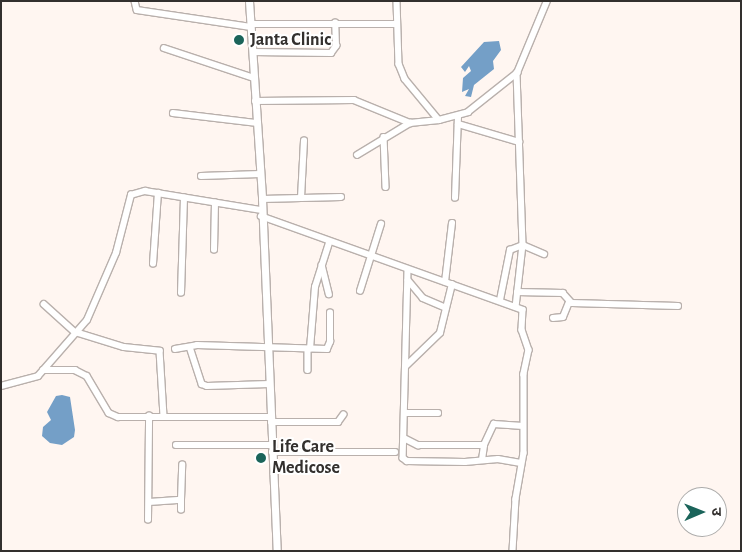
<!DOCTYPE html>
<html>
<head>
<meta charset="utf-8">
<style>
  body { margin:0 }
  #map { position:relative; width:742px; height:552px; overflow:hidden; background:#fff6f1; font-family:"Alegreya Sans","Noto Sans Devanagari",sans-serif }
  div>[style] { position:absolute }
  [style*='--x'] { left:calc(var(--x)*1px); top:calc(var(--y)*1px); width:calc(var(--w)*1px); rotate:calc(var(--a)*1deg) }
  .water>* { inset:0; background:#749fc7 }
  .roads { filter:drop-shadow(1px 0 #b9b0ac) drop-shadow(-1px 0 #b9b0ac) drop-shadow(0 1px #b9b0ac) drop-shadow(0 -1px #b9b0ac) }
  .minor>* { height:5.5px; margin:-2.75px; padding:0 2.75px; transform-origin:2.75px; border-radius:2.75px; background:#fff }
  .tertiary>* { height:7px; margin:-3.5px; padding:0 3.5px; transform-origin:3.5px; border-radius:3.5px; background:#fff }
  .dots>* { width:14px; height:14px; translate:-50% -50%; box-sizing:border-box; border:2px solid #fff; border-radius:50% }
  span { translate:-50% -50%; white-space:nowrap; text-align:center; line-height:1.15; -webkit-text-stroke:4px #fff; paint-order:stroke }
  .poi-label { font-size:18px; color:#33302e; font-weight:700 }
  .left { translate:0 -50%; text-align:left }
  .frame { position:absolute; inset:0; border:2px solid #33302e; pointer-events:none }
  .north { position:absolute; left:677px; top:487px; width:50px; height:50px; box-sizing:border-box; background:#fff; border:1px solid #adacab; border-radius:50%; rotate:89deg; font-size:14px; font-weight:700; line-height:20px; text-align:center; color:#33302e }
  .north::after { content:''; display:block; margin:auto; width:18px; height:22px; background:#1b645a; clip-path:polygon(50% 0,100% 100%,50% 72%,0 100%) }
</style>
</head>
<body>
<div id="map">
  <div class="water">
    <i style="clip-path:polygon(499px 41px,501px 50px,493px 61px,494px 69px,474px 85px,471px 97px,465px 96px,469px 89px,462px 92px,463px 78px,471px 71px,469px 66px,465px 72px,461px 67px,484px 42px)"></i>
    <i style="clip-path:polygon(62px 395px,70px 397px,75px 430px,74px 437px,62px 445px,50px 443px,42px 436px,43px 427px,51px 420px,47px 412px,56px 396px)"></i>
  </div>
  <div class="roads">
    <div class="minor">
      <i style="--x:135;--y:1;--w:9;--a:77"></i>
      <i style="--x:137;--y:10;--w:115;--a:8.5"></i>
      <i style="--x:397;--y:1;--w:63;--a:88.2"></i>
      <i style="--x:399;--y:64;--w:16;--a:68"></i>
      <i style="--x:405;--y:79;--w:53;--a:50.3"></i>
      <i style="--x:439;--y:120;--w:30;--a:-15"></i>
      <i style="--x:468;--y:112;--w:63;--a:-38.5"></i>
      <i style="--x:517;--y:73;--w:78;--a:-67.4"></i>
      <i style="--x:251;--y:24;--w:145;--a:0"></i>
      <i style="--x:164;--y:48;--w:95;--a:18.4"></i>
      <i style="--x:253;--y:52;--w:78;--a:0.7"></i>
      <i style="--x:331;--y:53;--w:9;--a:-54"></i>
      <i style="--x:336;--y:46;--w:23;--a:-92"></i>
      <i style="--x:517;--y:73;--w:172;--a:88"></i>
      <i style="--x:523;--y:245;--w:23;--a:23"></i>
      <i style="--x:255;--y:101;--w:99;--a:-0.6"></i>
      <i style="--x:354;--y:100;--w:61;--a:22.3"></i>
      <i style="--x:173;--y:113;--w:85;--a:6.8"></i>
      <i style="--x:458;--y:124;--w:64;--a:16.4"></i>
      <i style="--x:384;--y:137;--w:50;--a:87.7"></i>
      <i style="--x:357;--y:155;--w:62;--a:-31.1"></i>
      <i style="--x:410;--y:123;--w:29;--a:-6"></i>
      <i style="--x:201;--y:176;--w:59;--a:-1.9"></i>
      <i style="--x:301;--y:198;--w:57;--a:-87"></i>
      <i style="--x:455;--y:198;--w:82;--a:-87.9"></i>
      <i style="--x:262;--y:199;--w:79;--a:-1.5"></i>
      <i style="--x:261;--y:216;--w:278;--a:19.7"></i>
      <i style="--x:523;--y:310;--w:20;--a:93"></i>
      <i style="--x:522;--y:330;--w:21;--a:71"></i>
      <i style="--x:529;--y:350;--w:25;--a:102"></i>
      <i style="--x:524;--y:374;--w:79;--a:90"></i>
      <i style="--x:524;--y:453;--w:47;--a:99.9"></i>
      <i style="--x:516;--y:499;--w:52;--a:93.3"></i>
      <i style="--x:214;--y:250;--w:47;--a:-88.8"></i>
      <i style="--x:153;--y:264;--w:71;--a:-86"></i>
      <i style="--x:322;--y:265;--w:30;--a:76"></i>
      <i style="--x:408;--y:271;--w:187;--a:91.5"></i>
      <i style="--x:403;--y:458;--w:5;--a:37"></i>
      <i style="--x:407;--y:461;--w:58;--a:1"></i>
      <i style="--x:465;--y:462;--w:33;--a:-5"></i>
      <i style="--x:498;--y:459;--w:23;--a:10"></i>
      <i style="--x:408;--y:280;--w:23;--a:50"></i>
      <i style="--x:423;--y:298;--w:25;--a:23"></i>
      <i style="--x:445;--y:282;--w:59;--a:-83.2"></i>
      <i style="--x:360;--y:291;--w:70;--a:-72.6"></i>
      <i style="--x:517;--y:292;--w:46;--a:1.2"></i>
      <i style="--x:563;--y:293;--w:13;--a:48"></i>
      <i style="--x:572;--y:303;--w:106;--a:1.6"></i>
      <i style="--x:181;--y:293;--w:95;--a:-88.2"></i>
      <i style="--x:500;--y:300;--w:51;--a:-78.7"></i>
      <i style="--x:510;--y:250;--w:14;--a:-21"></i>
      <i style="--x:523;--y:245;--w:62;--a:96.4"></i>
      <i style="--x:44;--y:304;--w:42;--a:42.1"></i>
      <i style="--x:75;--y:332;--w:51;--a:17"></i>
      <i style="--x:124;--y:347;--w:36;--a:6"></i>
      <i style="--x:160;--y:351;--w:65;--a:86.5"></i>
      <i style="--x:553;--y:318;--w:10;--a:-6"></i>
      <i style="--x:563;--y:317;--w:16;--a:-68"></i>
      <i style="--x:190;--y:347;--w:39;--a:72"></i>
      <i style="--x:202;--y:384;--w:5;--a:22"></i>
      <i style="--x:207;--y:386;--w:62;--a:-1.8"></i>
      <i style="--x:175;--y:349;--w:22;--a:-10"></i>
      <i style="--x:197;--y:345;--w:130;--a:1.8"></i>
      <i style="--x:327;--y:349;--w:8;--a:-67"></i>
      <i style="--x:330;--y:342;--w:29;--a:-90"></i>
      <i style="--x:308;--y:349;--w:21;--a:90"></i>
      <i style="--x:310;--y:349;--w:62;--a:-85.4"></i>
      <i style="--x:315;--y:287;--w:46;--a:-72.3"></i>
      <i style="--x:406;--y:366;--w:47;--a:-44.1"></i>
      <i style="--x:440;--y:333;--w:50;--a:-76.2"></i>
      <i style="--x:43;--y:370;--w:32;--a:0"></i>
      <i style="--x:75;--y:370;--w:13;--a:27"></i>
      <i style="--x:87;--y:376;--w:43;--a:59.3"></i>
      <i style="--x:109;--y:413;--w:10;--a:24"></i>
      <i style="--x:118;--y:417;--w:153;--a:0"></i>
      <i style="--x:1;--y:386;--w:38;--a:-15"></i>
      <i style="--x:38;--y:376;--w:74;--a:-48.8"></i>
      <i style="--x:87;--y:320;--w:73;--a:-66.6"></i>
      <i style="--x:116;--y:253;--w:60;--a:-75.5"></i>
      <i style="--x:131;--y:195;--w:15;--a:-16"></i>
      <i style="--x:145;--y:191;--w:118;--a:9.3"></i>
      <i style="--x:404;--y:413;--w:34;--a:0"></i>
      <i style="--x:271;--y:422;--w:67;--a:0"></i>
      <i style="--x:338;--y:422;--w:9;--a:-54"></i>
      <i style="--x:404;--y:438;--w:16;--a:27"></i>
      <i style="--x:418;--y:445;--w:66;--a:0"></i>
      <i style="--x:176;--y:445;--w:96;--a:0"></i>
      <i style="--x:272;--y:452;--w:123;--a:0"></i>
      <i style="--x:482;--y:460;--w:15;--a:-82"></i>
      <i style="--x:484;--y:445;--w:23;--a:-65"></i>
      <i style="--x:494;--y:424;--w:29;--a:4"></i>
      <i style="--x:149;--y:502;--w:32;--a:-4"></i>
      <i style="--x:181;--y:500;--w:35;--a:-88"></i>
      <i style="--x:181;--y:510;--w:10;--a:-90"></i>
      <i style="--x:148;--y:520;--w:104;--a:-89.4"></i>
    </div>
    <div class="tertiary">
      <i style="--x:249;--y:1;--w:198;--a:86.2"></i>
      <i style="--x:262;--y:199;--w:352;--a:87.6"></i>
    </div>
  </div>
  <div class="dots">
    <i style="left:239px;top:40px;background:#1b645a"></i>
    <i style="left:261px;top:458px;background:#1b645a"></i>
  </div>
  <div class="poi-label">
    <span class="left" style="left:250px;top:40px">Janta Clinic</span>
    <span class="left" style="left:272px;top:458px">Life Care<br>Medicose</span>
  </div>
  <div class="frame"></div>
  <div class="north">उ</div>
</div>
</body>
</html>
